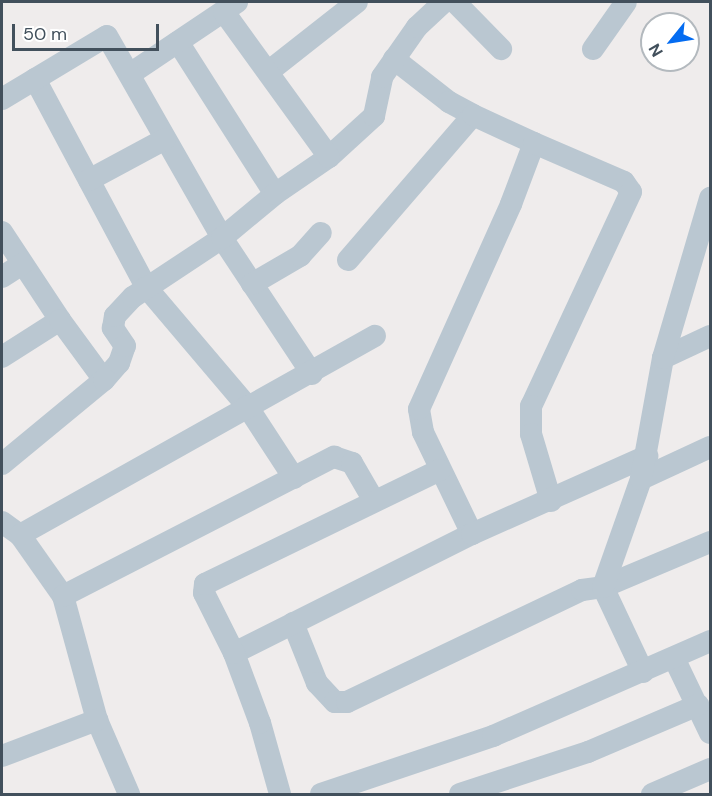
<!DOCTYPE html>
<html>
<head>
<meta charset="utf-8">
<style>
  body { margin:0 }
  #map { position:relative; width:712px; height:796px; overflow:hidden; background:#efecec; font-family:"DM Sans",sans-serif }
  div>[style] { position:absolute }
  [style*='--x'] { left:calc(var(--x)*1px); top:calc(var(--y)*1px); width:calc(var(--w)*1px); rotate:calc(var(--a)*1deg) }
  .street>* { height:22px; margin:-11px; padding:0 11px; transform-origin:11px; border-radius:11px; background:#bac7d1 }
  span { translate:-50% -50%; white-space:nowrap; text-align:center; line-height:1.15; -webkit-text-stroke:4.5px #fff; paint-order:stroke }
  .frame { position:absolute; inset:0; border:3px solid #42505c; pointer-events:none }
  .north { position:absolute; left:640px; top:12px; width:60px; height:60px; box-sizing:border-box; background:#fff; border:2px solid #b3b9be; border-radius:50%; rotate:240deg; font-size:16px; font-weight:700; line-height:24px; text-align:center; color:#42505c }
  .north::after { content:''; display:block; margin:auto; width:21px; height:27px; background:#046cf1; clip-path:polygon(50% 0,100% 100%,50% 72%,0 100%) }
  .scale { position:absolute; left:12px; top:24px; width:147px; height:27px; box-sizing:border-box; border:3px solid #42505c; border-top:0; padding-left:8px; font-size:18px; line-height:21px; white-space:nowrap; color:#42505c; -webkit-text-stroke:4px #fff; paint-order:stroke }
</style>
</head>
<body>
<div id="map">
  <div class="street">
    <i style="--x:455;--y:2;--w:66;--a:45.6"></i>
    <i style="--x:178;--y:42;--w:180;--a:57.5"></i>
    <i style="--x:593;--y:49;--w:57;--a:-54.9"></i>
    <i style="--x:394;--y:59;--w:70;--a:38"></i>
    <i style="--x:449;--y:102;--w:27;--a:28"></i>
    <i style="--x:268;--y:72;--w:113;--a:-38.2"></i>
    <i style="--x:130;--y:74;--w:129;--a:-33.9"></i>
    <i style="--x:35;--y:79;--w:236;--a:61.9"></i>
    <i style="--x:146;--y:287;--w:156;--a:49.7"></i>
    <i style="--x:247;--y:406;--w:86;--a:56.9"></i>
    <i style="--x:2;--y:99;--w:122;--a:-31"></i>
    <i style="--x:107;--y:36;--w:232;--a:60.3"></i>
    <i style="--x:222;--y:238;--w:163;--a:56.5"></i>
    <i style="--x:329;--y:157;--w:61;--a:-42.3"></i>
    <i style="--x:374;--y:116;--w:40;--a:-78"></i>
    <i style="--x:382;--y:77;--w:61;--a:-55"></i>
    <i style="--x:417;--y:27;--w:37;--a:-43"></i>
    <i style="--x:89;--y:180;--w:86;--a:-28.3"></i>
    <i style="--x:2;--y:232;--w:105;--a:56.6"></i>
    <i style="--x:60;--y:320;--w:69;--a:147.5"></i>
    <i style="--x:348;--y:260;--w:191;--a:-49.2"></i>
    <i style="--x:473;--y:115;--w:67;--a:24.7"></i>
    <i style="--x:2;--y:277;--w:24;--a:-33"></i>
    <i style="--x:252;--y:284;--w:56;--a:-30.3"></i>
    <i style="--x:300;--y:256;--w:31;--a:-48"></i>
    <i style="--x:60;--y:320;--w:74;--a:53.7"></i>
    <i style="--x:663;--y:358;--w:52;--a:-25.1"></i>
    <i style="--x:2;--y:464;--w:132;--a:-39.5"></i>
    <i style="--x:104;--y:380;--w:23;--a:-49"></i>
    <i style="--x:119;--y:363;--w:18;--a:-71"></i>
    <i style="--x:125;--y:346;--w:22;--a:-124"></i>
    <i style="--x:113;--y:328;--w:12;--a:-81"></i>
    <i style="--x:115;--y:316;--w:26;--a:-47"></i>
    <i style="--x:133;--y:297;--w:107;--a:-33.5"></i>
    <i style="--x:222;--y:238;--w:69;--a:-39.7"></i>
    <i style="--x:275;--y:194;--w:65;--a:-34.4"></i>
    <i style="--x:329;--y:157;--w:179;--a:-125.9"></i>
    <i style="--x:641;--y:479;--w:76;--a:-24.9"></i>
    <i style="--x:2;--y:522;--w:22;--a:36"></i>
    <i style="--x:20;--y:535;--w:75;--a:54.8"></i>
    <i style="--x:63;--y:596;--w:129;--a:74.7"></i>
    <i style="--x:97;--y:720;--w:81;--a:66.6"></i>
    <i style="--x:472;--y:534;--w:113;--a:-115.7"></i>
    <i style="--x:423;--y:432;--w:23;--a:-100"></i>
    <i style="--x:419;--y:409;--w:225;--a:-65.8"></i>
    <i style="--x:511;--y:204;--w:65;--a:-69.3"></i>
    <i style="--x:534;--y:143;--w:98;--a:23.4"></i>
    <i style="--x:624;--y:182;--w:12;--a:55"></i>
    <i style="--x:631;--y:192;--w:236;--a:115"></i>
    <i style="--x:531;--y:406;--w:28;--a:90"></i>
    <i style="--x:531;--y:434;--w:70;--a:73.4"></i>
    <i style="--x:20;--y:535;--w:407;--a:-29.3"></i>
    <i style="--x:63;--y:596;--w:305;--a:-27.2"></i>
    <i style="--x:334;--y:457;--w:19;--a:18"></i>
    <i style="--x:352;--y:463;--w:44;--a:59.9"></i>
    <i style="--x:293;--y:623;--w:65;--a:68.2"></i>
    <i style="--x:317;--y:683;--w:26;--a:47"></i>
    <i style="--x:335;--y:702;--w:12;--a:0"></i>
    <i style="--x:347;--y:702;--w:260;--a:-25.5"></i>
    <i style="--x:582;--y:590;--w:21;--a:-8"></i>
    <i style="--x:603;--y:587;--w:116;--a:-22.8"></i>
    <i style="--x:234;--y:653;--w:266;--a:-26.6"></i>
    <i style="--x:472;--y:534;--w:192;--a:-24"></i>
    <i style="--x:674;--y:658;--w:83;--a:64.4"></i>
    <i style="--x:643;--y:672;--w:94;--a:-115.2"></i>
    <i style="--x:603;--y:587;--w:114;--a:-70.6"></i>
    <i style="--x:641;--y:479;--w:123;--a:-79.7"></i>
    <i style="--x:663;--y:358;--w:167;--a:-73.6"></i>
    <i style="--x:2;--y:756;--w:102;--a:-20.8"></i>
    <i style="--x:280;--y:794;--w:74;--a:-105.7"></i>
    <i style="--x:260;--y:723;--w:75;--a:-110.4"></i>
    <i style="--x:234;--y:653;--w:67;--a:-116.6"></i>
    <i style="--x:204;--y:593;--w:9;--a:-84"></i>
    <i style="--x:205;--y:584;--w:261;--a:-25.9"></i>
    <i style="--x:321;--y:794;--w:182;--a:-18.6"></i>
    <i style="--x:493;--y:736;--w:237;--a:-23.6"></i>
    <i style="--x:460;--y:794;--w:135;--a:-18.2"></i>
    <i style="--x:588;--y:752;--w:120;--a:-23.1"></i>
    <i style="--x:652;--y:794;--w:63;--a:-23.3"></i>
  </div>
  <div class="frame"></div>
  <div class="north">N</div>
  <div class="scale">50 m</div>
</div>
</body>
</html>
